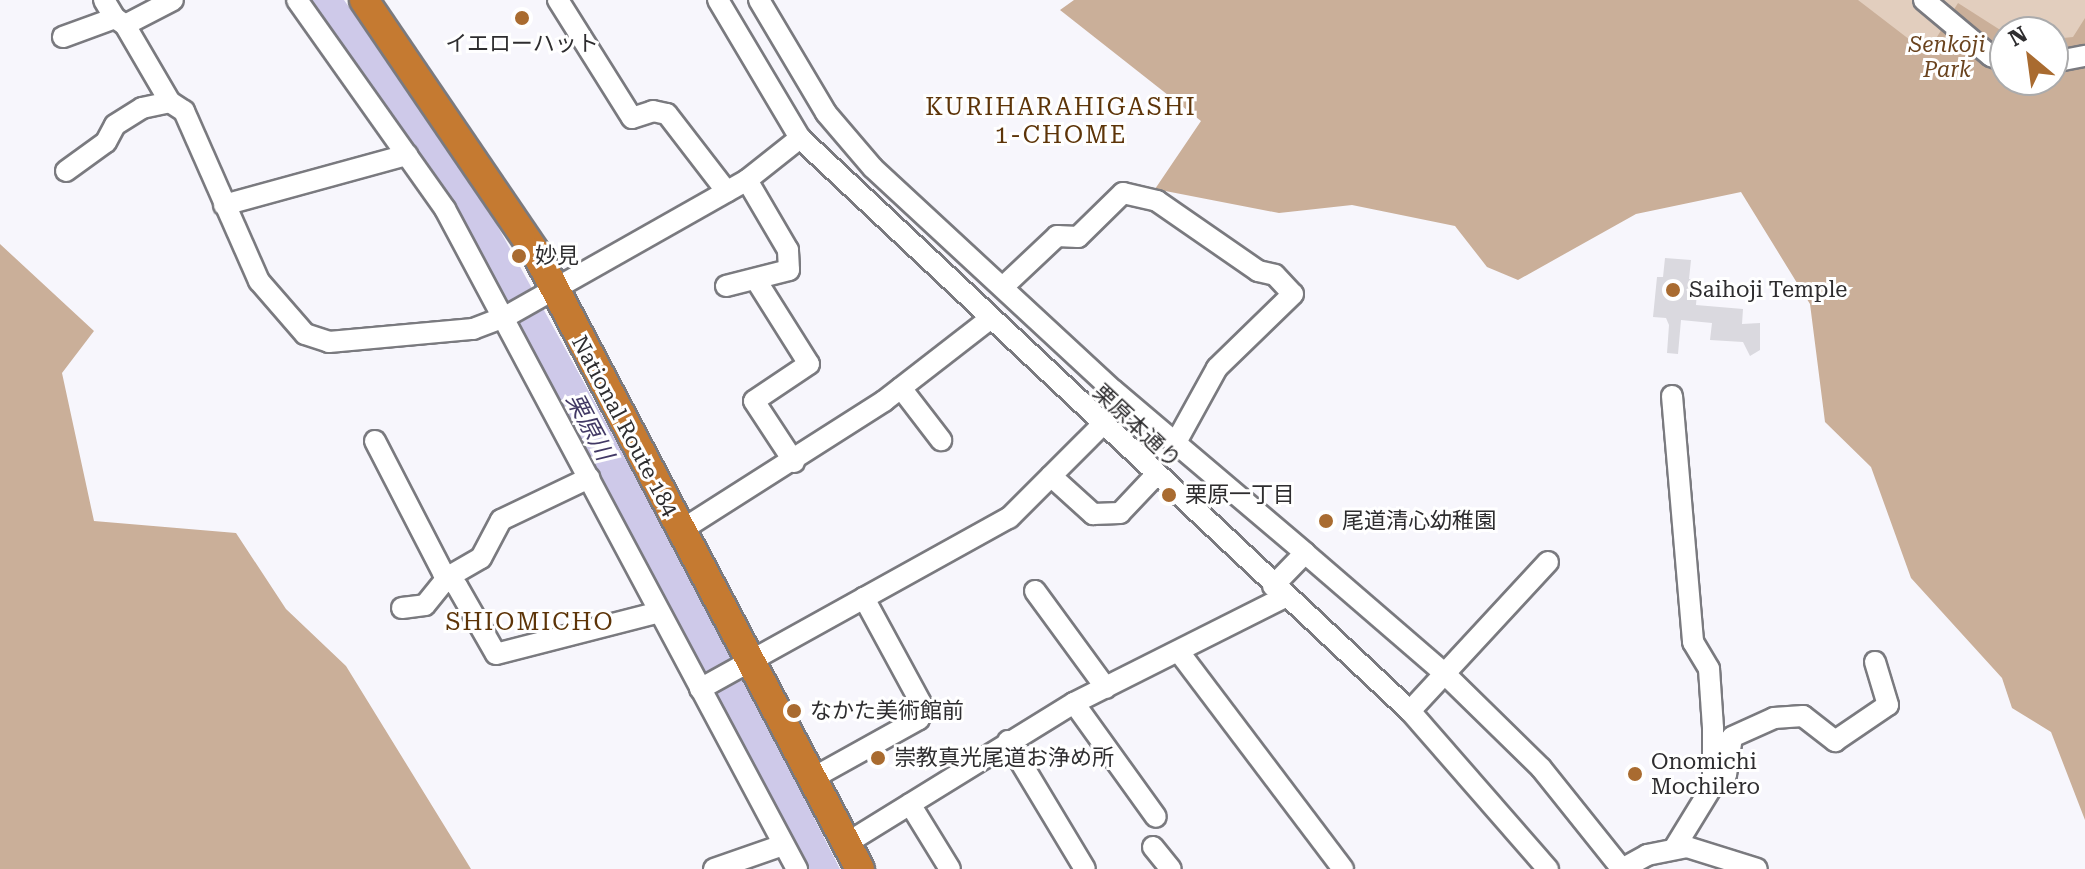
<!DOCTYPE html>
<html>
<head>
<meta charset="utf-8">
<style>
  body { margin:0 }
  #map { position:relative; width:2085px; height:869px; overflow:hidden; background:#f7f6fc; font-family:"Roboto Serif","Noto Sans JP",serif }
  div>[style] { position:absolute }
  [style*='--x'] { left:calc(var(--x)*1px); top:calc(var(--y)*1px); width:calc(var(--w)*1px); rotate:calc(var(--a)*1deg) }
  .green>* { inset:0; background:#e2cebe }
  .forest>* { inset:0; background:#caaf99 }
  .water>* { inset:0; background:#cec9e9 }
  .building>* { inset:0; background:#dad9df }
  .roads { filter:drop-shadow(2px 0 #7a7a7f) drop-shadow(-2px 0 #7a7a7f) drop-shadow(0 2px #7a7a7f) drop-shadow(0 -2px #7a7a7f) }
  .minor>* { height:20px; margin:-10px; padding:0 10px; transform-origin:10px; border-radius:10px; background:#fff }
  .highway>* { height:28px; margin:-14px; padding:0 14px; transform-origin:14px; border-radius:14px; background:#c57a31 }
  .dots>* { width:22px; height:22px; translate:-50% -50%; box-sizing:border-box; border:4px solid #fff; border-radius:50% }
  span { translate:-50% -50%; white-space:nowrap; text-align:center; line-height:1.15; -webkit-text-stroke:6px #fff; paint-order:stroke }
  .poi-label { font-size:22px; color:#2e2d2f }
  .left { translate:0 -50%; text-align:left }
  .park-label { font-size:22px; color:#6a431e; font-style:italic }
  .street-label { font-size:22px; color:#2e2d2f }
  .neighbourhood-label { font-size:24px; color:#5d3408; letter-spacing:2px }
  .water-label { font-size:24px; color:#423965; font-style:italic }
  .north { position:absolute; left:1989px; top:16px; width:80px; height:80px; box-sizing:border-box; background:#fff; border:2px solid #ababac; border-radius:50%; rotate:331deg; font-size:22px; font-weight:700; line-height:32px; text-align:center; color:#2e2d2f }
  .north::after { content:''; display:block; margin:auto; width:28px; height:36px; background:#a96b30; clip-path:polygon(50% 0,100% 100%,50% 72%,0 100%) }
</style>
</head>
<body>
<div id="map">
  <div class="green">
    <i style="clip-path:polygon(evenodd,1792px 0,2085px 0,2085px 249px,1792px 0,2005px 32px,2053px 32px,2053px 80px,2005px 80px,2005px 32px)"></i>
  </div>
  <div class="forest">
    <i style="clip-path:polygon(1074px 0,1858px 0,1927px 53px,1958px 3px,2005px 33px,2005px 80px,2053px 80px,2053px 39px,2073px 37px,2085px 18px,2085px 820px,2051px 732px,2012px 708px,2002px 678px,1911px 578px,1871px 467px,1825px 422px,1810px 304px,1741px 192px,1636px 214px,1518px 280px,1487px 267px,1455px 226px,1352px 205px,1279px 213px,1155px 189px,1201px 121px,1060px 10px)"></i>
    <i style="clip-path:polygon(0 244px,94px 331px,62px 373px,94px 521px,236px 533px,286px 609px,346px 666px,471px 869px,0 869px)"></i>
  </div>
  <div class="water">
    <i style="clip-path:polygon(307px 0,344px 0,476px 187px,700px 593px,840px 869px,808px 869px,510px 307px,466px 233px)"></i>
  </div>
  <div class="building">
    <i style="clip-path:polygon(1665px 258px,1691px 260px,1689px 279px,1698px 280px,1696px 305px,1743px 309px,1742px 324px,1760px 323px,1760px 350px,1750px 356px,1743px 342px,1710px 340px,1712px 323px,1681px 320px,1678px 354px,1667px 353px,1669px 325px,1666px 318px,1653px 317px,1657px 277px,1663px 277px)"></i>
  </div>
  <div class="roads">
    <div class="minor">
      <i style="--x:104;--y:0;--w:21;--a:59"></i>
      <i style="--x:297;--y:0;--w:256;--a:54.7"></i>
      <i style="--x:445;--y:209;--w:748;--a:61.93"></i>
      <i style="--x:558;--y:0;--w:139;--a:57.9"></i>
      <i style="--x:632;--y:118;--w:22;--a:-18"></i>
      <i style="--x:653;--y:111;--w:14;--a:12"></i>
      <i style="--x:667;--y:114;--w:98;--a:52.4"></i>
      <i style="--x:718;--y:0;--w:161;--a:59.3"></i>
      <i style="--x:800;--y:138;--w:837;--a:43.21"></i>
      <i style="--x:1410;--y:711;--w:210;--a:48.9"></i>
      <i style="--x:759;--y:0;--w:131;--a:59.3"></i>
      <i style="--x:826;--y:113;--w:72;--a:49.5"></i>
      <i style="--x:873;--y:168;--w:327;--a:42.8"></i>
      <i style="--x:1113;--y:390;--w:252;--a:40.3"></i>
      <i style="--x:1924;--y:0;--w:87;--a:39.9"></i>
      <i style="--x:1991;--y:56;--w:15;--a:20"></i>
      <i style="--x:125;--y:25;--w:89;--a:59.7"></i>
      <i style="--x:63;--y:37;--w:55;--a:-20.1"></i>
      <i style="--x:115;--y:18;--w:12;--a:35"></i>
      <i style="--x:125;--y:25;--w:54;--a:-27.5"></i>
      <i style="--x:2053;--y:62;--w:33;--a:-11"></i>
      <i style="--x:66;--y:171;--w:49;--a:-35.9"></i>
      <i style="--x:106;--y:142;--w:19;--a:-62"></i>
      <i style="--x:115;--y:125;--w:32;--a:-32"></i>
      <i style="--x:142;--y:108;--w:29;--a:-12"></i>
      <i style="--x:170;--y:102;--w:17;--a:33"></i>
      <i style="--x:184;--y:111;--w:186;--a:66.2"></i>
      <i style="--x:259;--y:281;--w:70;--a:49"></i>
      <i style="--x:305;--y:334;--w:25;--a:18"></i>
      <i style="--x:329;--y:342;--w:145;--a:-5.2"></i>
      <i style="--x:473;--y:329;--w:34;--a:-21"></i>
      <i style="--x:505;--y:317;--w:278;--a:-29.5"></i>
      <i style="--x:747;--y:180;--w:68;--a:-38.4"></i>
      <i style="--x:224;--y:205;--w:190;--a:-15.3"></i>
      <i style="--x:756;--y:280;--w:99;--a:57.8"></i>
      <i style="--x:809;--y:364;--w:66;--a:146.1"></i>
      <i style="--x:754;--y:401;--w:73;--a:56.7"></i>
      <i style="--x:726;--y:286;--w:65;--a:-14.3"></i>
      <i style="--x:789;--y:270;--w:20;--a:-93"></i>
      <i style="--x:788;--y:250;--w:81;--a:-120.4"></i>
      <i style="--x:1004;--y:286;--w:73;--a:-43.3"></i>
      <i style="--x:1057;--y:236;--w:21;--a:3"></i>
      <i style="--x:1078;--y:237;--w:63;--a:-44.4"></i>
      <i style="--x:1123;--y:193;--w:35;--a:13"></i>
      <i style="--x:1157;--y:201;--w:123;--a:34.7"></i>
      <i style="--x:1258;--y:271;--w:17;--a:13"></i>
      <i style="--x:1275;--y:275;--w:26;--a:47"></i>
      <i style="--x:1293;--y:294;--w:106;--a:135.8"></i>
      <i style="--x:1217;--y:368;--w:87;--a:118.9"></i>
      <i style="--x:901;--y:388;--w:66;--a:52.4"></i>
      <i style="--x:1672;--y:396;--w:247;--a:85.1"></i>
      <i style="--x:1693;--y:642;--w:31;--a:59"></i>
      <i style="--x:1709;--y:669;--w:59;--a:86.1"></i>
      <i style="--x:1713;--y:728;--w:57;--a:90"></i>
      <i style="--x:1713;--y:785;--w:73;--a:121.5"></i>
      <i style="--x:375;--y:441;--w:148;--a:62.7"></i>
      <i style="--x:443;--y:573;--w:19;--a:43"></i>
      <i style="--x:457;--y:586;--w:78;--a:60.2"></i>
      <i style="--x:496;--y:654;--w:168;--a:-14.4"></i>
      <i style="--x:1051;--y:476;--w:57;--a:42.1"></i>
      <i style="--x:1093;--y:514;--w:27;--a:-2"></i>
      <i style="--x:1120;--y:513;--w:51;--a:-46.6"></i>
      <i style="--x:680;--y:531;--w:242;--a:-32.5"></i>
      <i style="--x:884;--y:401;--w:135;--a:-37.8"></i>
      <i style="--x:1273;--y:586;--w:46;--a:-45.9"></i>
      <i style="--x:1305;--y:553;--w:184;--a:40.8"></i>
      <i style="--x:1444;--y:673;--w:136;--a:44.4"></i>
      <i style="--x:1541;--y:768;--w:129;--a:51.3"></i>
      <i style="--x:1035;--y:591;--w:120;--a:53.8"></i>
      <i style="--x:402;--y:608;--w:23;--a:-7"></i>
      <i style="--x:425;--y:605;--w:36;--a:-51"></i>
      <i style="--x:448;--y:577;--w:38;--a:-30"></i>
      <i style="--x:481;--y:558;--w:43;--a:-62.2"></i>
      <i style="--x:501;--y:520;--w:98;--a:-25.5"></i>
      <i style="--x:1179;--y:652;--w:272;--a:52.9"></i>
      <i style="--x:700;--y:689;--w:353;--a:-29"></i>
      <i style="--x:1009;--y:518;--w:130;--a:-45"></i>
      <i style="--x:1074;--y:703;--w:140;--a:54.3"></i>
      <i style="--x:1410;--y:711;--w:203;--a:-47.2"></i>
      <i style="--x:1008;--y:741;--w:149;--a:59"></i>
      <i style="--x:813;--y:778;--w:121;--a:-29.1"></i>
      <i style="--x:919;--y:719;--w:14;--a:-78"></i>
      <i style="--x:922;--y:705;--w:122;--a:-118.5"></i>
      <i style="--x:1713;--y:785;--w:16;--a:-38"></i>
      <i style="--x:1726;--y:775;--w:38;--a:-81"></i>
      <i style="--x:1732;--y:737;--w:46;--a:-24.3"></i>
      <i style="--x:1774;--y:718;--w:29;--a:-4"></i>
      <i style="--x:1803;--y:716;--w:41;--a:38"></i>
      <i style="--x:1835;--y:741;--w:64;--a:-34.2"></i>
      <i style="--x:1888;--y:705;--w:45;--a:-106.8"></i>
      <i style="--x:910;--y:804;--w:76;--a:58.4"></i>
      <i style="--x:847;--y:843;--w:267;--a:-31.7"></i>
      <i style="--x:1074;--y:703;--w:236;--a:-26.7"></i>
      <i style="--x:1153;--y:847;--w:28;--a:51"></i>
      <i style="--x:714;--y:869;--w:73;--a:-19.2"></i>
      <i style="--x:1622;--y:869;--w:29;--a:-29"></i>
      <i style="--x:1647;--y:855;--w:41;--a:-11.3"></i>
      <i style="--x:1687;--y:847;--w:73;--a:17.4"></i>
    </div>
    <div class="highway">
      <i style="--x:364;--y:0;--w:306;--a:55.8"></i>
      <i style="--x:536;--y:253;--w:696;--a:62.26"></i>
    </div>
  </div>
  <div class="dots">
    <i style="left:522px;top:18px;background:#a96b30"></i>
    <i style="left:519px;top:256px;background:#a96b30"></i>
    <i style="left:1673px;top:290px;background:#a96b30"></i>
    <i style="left:1169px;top:495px;background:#a96b30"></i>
    <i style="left:1326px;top:521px;background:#a96b30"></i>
    <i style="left:794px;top:711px;background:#a96b30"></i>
    <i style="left:878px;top:758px;background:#a96b30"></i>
    <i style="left:1635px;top:774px;background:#a96b30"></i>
  </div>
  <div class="poi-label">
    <span style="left:522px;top:44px">イエローハット</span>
    <span class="left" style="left:535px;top:256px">妙見</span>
    <span class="left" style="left:1689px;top:290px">Saihoji Temple</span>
    <span class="left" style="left:1185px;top:495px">栗原一丁目</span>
    <span class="left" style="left:1342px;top:521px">尾道清心幼稚園</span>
    <span class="left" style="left:810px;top:711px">なかた美術館前</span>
    <span class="left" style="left:894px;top:758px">崇教真光尾道お浄め所</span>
    <span class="left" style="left:1651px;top:774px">Onomichi<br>Mochilero</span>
  </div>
  <div class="park-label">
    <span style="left:1947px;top:57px">Senkōji<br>Park</span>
  </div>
  <div class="street-label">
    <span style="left:625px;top:426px;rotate:62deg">National Route 184</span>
    <span style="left:1137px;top:426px;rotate:43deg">栗原本通り</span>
  </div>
  <div class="neighbourhood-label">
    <span style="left:1061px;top:122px">KURIHARAHIGASHI<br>1-CHOME</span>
    <span style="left:530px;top:623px">SHIOMICHO</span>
  </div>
  <div class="water-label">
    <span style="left:589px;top:427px;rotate:62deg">栗原川</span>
  </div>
  <div class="north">N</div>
</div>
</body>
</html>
